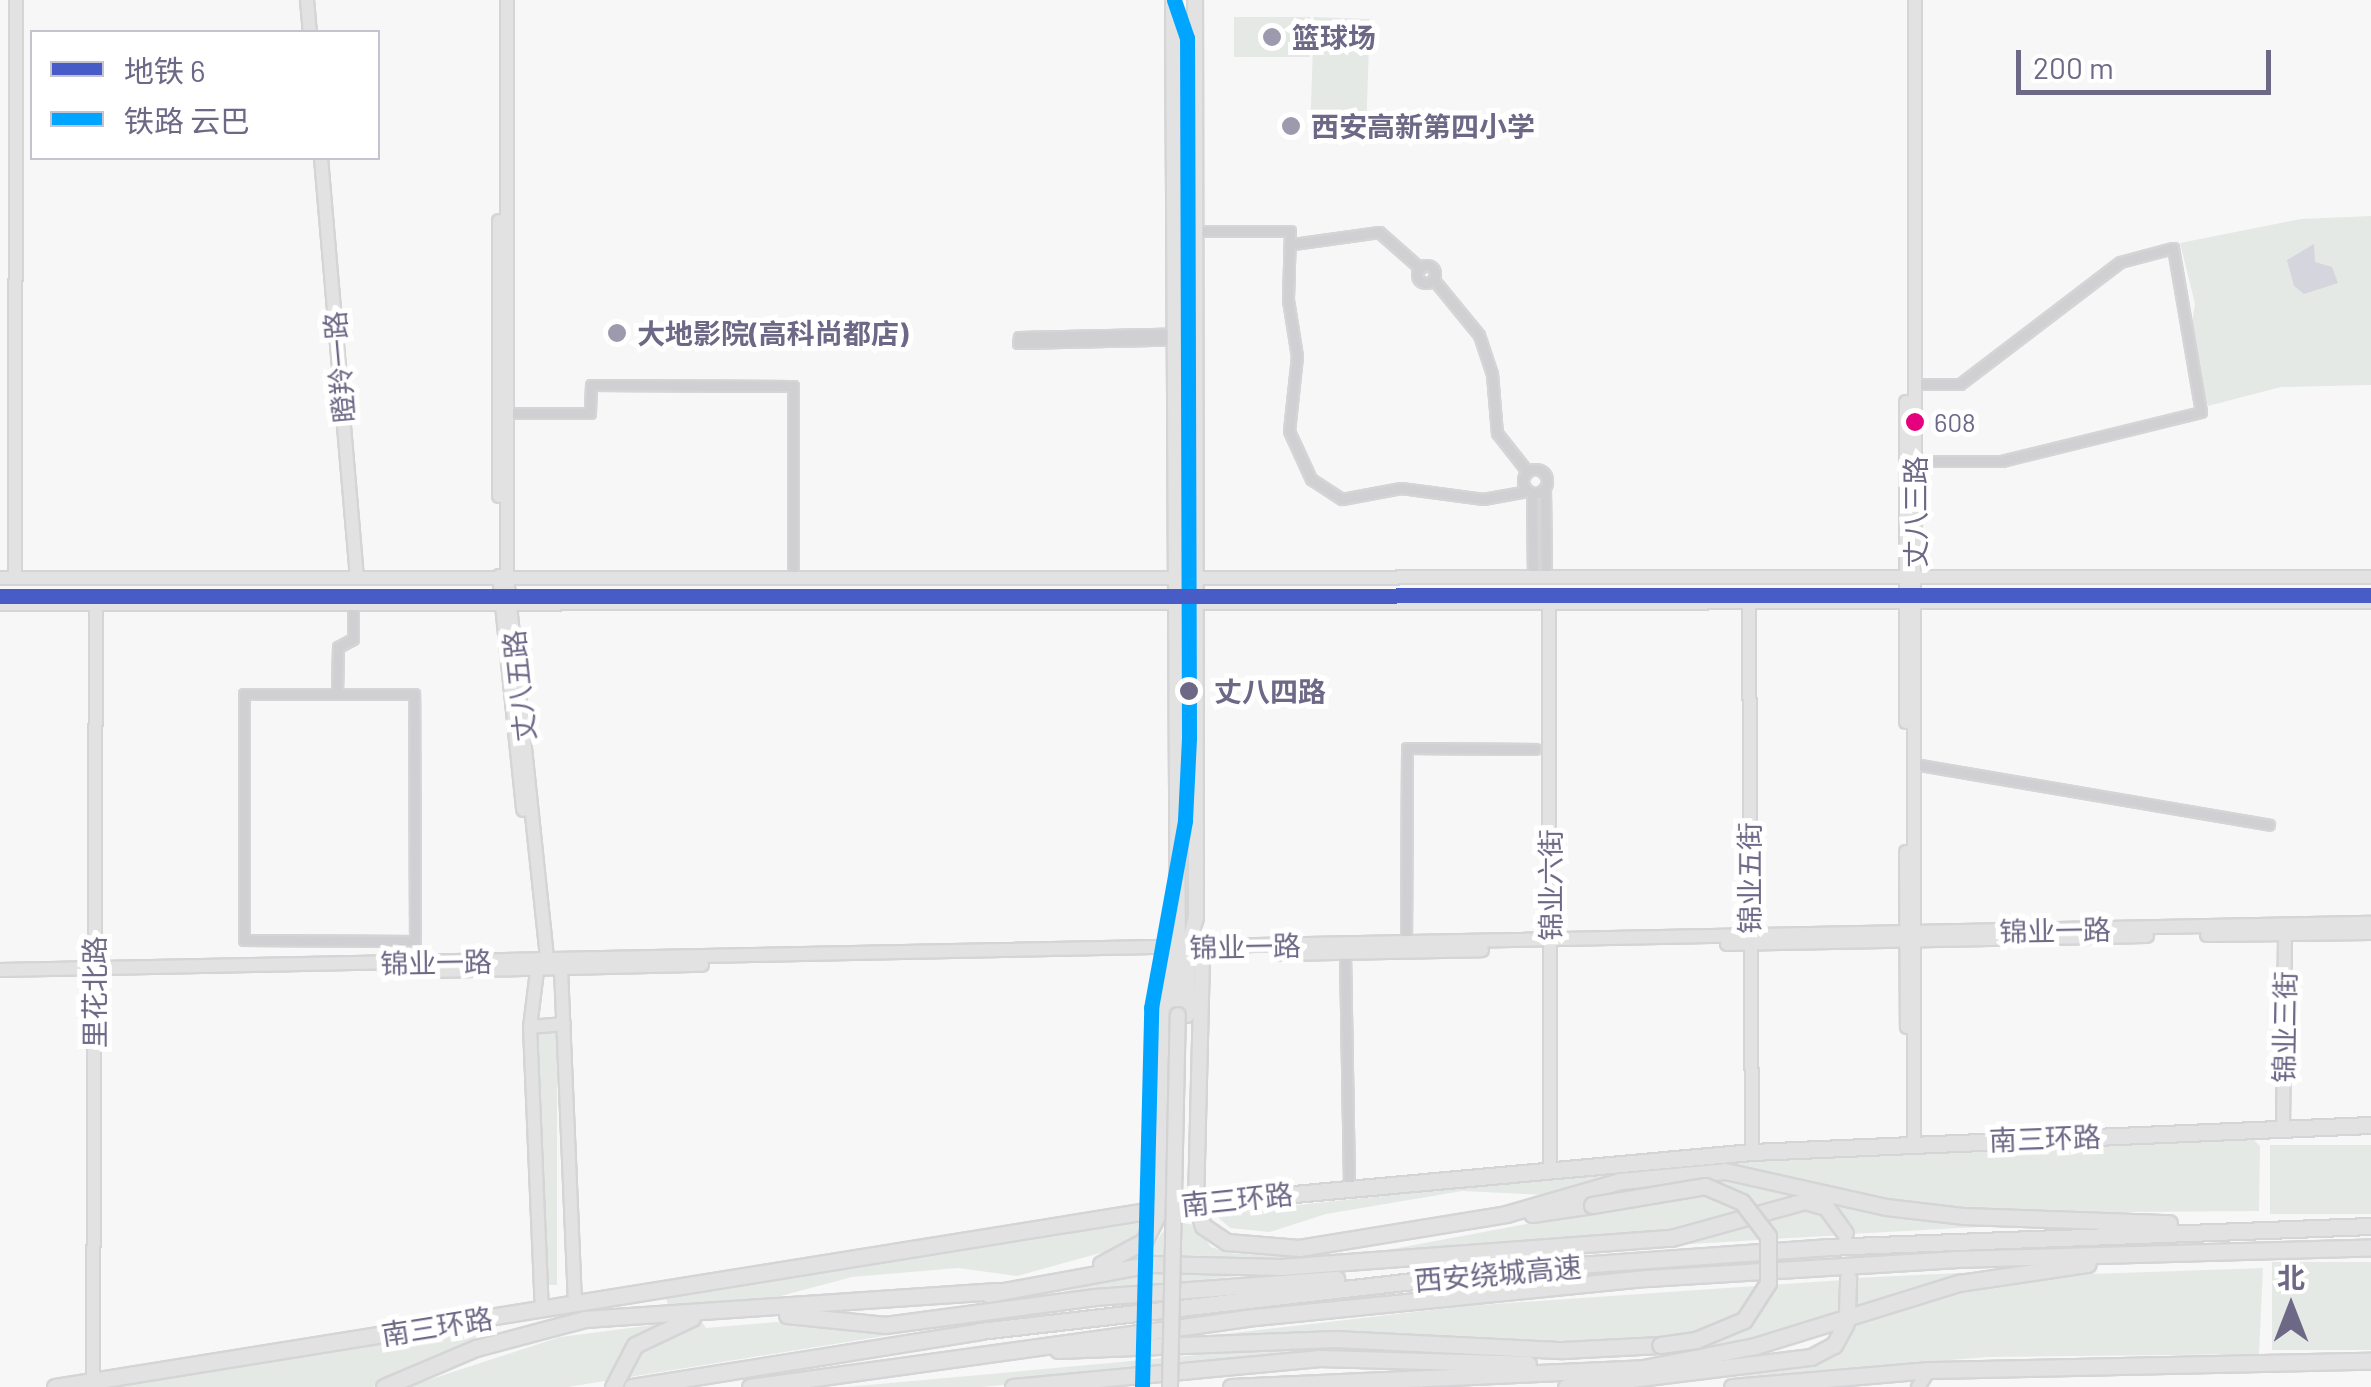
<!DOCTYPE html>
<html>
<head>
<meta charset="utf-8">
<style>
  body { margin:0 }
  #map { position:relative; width:2371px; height:1387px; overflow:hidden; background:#f7f7f7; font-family:Barlow,"Noto Sans SC",sans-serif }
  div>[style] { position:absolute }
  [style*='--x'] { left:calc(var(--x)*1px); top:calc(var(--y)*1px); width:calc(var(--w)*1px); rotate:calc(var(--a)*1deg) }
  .green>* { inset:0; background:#e4e9e6; transform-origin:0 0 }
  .water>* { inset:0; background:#d5d5de }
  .roads { filter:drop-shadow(2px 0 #d5d4d6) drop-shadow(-2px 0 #d5d4d6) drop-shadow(0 2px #d5d4d6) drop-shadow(0 -2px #d5d4d6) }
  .street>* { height:9px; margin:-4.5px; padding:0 4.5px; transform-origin:4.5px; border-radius:4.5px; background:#d0cfd2 }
  .street>.ring { margin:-4.5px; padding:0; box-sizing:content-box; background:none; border:9px solid #d0cfd2; border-radius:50% }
  .secondary>* { height:12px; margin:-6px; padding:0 6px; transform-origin:6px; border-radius:6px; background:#e2e2e3 }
  .primary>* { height:14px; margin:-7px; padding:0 7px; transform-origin:7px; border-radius:7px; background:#e2e2e3 }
  .highway>* { height:15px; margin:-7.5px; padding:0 7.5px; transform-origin:7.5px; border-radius:7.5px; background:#e2e2e3 }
  .bridges { filter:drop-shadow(2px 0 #d3d3d5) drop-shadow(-2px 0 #d3d3d5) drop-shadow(0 2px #d3d3d5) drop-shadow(0 -2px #d3d3d5) }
  .primary-bridge>* { height:14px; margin:-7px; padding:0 7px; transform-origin:7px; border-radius:7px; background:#e2e2e3 }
  .highway-bridge>* { height:15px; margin:-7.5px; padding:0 7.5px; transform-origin:7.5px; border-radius:7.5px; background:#e2e2e3 }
  .rail-1>* { height:15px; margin:-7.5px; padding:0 7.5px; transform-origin:7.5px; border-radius:7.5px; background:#00a5ff }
  .metro-1>* { height:15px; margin:-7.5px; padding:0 7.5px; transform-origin:7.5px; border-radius:7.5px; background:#485cc7 }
  .dots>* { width:28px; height:28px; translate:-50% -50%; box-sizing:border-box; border:5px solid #fff; border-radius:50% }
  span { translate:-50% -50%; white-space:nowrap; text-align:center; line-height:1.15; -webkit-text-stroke:10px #fff; paint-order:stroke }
  .bus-label { font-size:26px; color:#6d6886 }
  .left { translate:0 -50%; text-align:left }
  .poi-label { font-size:28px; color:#6d6886; font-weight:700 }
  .street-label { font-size:28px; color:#6d6886 }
  .stop-label { font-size:28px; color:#6d6886; font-weight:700 }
  .legend { position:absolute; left:30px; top:30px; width:350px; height:130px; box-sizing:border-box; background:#fff; border:2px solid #c5c3cf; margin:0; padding:12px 18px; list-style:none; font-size:30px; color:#6d6886 }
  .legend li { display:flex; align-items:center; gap:20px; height:50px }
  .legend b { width:50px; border:2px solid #c5c3cf }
  .north { position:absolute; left:2241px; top:1257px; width:100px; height:100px; -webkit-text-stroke:8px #fff; paint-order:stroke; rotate:0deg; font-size:28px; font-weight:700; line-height:40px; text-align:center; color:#6d6886 }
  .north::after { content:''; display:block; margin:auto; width:35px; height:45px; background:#6d6886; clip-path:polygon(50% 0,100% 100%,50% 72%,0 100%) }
  .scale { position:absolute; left:2016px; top:50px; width:255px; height:45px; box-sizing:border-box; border:5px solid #6d6886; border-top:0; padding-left:12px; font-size:30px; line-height:35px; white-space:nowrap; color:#6d6886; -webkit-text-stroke:8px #fff; paint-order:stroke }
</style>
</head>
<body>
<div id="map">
  <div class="green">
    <i style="left:1234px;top:17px;width:76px;height:40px"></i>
    <i style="left:1314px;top:17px;width:56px;height:121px;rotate:2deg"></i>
    <i style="clip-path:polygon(2371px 216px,2371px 385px,2281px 387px,2208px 406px,2189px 341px,2195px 304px,2180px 243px,2301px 219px)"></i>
    <i style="left:536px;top:1028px;width:21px;height:257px"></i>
    <i style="clip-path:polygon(2252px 1138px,2260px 1146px,2259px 1211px,2006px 1213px,1924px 1206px,1695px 1163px)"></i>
    <i style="left:2371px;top:1145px;width:69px;height:101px;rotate:90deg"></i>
    <i style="clip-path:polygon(1651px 1167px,1677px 1167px,1800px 1196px,1687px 1231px,1366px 1254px,1595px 1211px,1590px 1186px,1546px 1195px,1462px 1191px,1326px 1214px,1270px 1232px,1230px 1228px,1214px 1214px)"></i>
    <i style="clip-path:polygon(1828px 1200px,1879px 1213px,1997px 1226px,1850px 1234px)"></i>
    <i style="clip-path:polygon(1798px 1206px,1822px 1210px,1843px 1235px,1674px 1245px)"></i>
    <i style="clip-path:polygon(1171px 1221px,1195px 1225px,1211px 1247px,1229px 1253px,1309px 1258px,1142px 1260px)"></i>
    <i style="clip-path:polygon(1142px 1222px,1148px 1225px,1129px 1245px,1017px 1276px,958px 1268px,852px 1277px,777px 1297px,669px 1308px,666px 1299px)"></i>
    <i style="left:2371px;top:1262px;width:88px;height:99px;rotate:90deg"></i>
    <i style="clip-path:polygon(2263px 1268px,2259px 1354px,1988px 1357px,1739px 1377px,1841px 1347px,1857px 1325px,1938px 1296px,2063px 1275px)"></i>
    <i style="clip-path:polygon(1149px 1269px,1258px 1274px,1048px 1296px)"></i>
    <i style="clip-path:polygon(1979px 1272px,1979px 1276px,1857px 1310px,1855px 1278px)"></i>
    <i style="clip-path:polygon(1843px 1280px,1843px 1313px,1792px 1332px,1678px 1355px,1677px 1340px,1574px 1346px,1377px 1332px,1163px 1341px,1466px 1306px)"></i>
    <i style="clip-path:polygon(700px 1319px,706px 1328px,776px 1322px,921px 1330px,568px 1387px,407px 1387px,560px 1337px)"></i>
    <i style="clip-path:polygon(480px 1328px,486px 1340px,373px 1387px,119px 1387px)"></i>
    <i style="clip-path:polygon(1298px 1346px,1402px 1346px,982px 1387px,846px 1387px)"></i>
  </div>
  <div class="water">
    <i style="clip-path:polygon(2314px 244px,2315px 262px,2332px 267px,2338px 283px,2304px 294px,2294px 286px,2287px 260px)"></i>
  </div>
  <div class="roads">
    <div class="street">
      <i style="--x:1174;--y:231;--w:116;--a:0"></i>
      <i style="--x:1290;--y:231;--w:69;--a:91.7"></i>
      <i style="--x:1288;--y:300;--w:57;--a:80.9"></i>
      <i style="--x:1297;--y:356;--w:75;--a:96.1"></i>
      <i style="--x:1289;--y:431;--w:53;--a:65.4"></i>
      <i style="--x:1311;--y:479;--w:37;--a:33"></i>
      <i style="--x:1342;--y:499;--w:60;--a:-10.6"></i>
      <i style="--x:1401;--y:488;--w:83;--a:7.6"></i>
      <i style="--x:1483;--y:499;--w:46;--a:-10.1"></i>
      <i style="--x:1293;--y:244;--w:87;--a:-7.9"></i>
      <i style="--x:1379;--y:232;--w:55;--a:41.3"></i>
      <i class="ring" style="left:1417px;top:265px;width:9px;height:9px"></i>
      <i style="--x:1434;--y:280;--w:71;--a:50.7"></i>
      <i style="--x:1479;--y:335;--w:41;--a:71.6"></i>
      <i style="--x:1492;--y:374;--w:59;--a:85.2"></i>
      <i style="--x:1497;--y:433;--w:48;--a:51.7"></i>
      <i style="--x:1196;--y:339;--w:178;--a:178.7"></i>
      <i style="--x:1018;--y:343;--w:6;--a:-81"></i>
      <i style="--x:1019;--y:337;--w:177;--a:-1.3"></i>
      <i style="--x:1915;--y:384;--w:45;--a:0"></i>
      <i style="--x:1960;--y:384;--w:201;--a:-37.3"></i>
      <i style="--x:2120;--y:262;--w:55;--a:-14.8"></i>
      <i style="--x:2173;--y:248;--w:166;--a:80.3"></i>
      <i style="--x:2201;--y:412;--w:205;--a:166.2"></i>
      <i style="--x:2002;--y:461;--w:87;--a:180"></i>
      <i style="--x:508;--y:413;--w:82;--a:0"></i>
      <i style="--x:590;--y:413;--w:28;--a:-88"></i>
      <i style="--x:591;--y:385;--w:202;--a:0.3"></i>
      <i style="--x:793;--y:386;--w:191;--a:90"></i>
      <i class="ring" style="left:1523px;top:469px;width:15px;height:15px"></i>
      <i style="--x:1545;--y:488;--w:89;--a:89.4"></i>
      <i style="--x:1532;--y:493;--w:83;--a:89.3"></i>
      <i style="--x:337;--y:694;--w:93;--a:180"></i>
      <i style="--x:244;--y:694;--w:246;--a:90"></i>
      <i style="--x:244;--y:940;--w:171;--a:0.3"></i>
      <i style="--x:415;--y:941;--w:247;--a:-90.2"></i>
      <i style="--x:414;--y:694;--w:77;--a:180"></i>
      <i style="--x:337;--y:694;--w:47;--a:-88.8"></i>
      <i style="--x:338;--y:647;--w:17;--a:-28"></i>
      <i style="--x:353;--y:639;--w:35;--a:-90"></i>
      <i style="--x:1914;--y:764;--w:360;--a:9.7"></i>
      <i style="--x:1406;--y:944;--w:196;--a:-89.7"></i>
      <i style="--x:1407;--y:748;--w:128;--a:0.4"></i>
      <i style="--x:1345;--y:953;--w:233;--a:89"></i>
    </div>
    <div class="secondary">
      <i style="--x:307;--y:0;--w:32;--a:85"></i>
      <i style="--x:507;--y:0;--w:577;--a:90"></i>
      <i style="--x:507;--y:577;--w:385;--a:84"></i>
      <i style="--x:547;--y:960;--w:17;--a:33"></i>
      <i style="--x:561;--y:969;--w:335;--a:87.6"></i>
      <i style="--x:321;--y:158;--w:421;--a:85.1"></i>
      <i style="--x:499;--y:496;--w:275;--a:-90"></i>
      <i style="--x:499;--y:576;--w:235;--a:84.1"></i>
      <i style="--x:0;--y:578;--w:2371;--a:-0.02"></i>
      <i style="--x:15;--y:578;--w:578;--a:-89.9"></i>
      <i style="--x:1549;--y:602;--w:565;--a:89.9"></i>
      <i style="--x:1749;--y:603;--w:549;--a:89.69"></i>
      <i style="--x:0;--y:604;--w:2371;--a:-0.05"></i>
      <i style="--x:1906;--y:722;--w:320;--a:-90"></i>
      <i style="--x:1906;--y:852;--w:175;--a:89.7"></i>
      <i style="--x:2207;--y:935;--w:164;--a:-0.7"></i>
      <i style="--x:1727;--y:944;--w:420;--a:-1.1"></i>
      <i style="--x:1282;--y:954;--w:200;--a:-1.1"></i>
      <i style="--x:538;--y:963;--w:64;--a:97.1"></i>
      <i style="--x:530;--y:1027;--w:283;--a:87.6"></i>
      <i style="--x:0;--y:970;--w:2371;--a:-1.14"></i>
      <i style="--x:432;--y:971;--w:270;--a:-1.3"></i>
      <i style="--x:530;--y:1027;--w:34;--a:-5"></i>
      <i style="--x:2283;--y:1129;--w:203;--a:-89.4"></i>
      <i style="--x:1914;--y:1144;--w:1144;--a:-89.95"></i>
      <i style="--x:93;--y:1381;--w:778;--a:-89.78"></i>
      <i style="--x:1918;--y:1387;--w:20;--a:-57"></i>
    </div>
    <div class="primary">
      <i style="--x:1173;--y:0;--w:1004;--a:89.71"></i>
      <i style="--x:1187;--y:1015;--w:68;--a:-89.2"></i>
      <i style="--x:1188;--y:947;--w:30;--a:-75"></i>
      <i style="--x:1196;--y:918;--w:918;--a:-90.06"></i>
      <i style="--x:1196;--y:1203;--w:248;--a:-88.6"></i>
      <i style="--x:1161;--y:1208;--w:253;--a:-88.6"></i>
    </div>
    <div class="highway">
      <i style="--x:1196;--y:1203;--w:24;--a:73"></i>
      <i style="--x:1203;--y:1226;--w:29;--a:34"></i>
      <i style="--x:1227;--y:1242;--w:72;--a:4.8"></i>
      <i style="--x:1299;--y:1248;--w:210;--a:-9.3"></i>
      <i style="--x:1506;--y:1214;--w:119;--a:-16.1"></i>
      <i style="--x:1620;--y:1181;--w:105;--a:-5.4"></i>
      <i style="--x:1725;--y:1171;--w:165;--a:12.6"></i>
      <i style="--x:1886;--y:1207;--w:79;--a:6.6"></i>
      <i style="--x:1964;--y:1216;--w:205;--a:2"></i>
      <i style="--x:1532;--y:1214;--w:61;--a:-8.5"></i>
      <i style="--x:1101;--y:1264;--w:49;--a:-28.1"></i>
      <i style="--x:1144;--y:1241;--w:37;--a:-63"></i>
      <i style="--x:988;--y:1294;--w:167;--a:-10.4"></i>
      <i style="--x:1152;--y:1264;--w:129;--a:1.3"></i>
      <i style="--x:1281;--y:1267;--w:391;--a:-4.3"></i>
      <i style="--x:1671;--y:1238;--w:139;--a:-15.4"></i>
      <i style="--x:1805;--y:1201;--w:22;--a:16"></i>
      <i style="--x:1826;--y:1207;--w:32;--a:54"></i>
      <i style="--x:1847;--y:1311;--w:33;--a:-88"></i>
      <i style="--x:787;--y:1315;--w:99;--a:5.8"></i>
      <i style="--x:885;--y:1325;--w:212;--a:-7.6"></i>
      <i style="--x:1095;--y:1297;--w:242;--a:-4.3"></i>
      <i style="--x:1058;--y:1350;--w:277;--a:-2.3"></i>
      <i style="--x:1335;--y:1339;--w:228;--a:2.8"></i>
      <i style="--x:1563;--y:1350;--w:97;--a:-3"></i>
      <i style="--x:55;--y:1387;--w:1156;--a:-9.16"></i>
      <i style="--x:1196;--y:1203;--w:558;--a:-5.24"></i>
      <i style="--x:1752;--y:1152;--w:620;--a:-2.5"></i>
      <i style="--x:384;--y:1387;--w:100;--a:-23"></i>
      <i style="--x:476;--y:1348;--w:113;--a:-14.9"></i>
      <i style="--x:585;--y:1319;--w:413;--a:-3.9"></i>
      <i style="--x:613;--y:1387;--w:47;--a:-62.4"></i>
      <i style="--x:635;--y:1345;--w:63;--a:-25.3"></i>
      <i style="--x:632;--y:1387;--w:352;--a:-9.1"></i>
      <i style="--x:980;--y:1331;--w:533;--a:-6.58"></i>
      <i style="--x:1509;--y:1270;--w:318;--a:-4.1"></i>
      <i style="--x:1826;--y:1247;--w:545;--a:-2.21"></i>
      <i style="--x:750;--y:1387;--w:500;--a:-7.9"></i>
      <i style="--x:1245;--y:1318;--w:404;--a:-5.7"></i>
      <i style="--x:1647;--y:1278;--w:308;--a:-3.5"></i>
      <i style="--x:1954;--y:1259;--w:417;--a:-1.6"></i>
      <i style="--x:1013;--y:1387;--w:306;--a:-5.4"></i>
      <i style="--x:1318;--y:1358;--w:210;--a:1.6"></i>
      <i style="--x:1231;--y:1387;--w:412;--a:-2.6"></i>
      <i style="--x:1643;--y:1368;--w:114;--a:-11.1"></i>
      <i style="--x:1755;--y:1346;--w:214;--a:-17.2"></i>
      <i style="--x:1959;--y:1283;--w:130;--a:-8.4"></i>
      <i style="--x:1566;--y:1387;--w:247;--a:-7"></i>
      <i style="--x:1811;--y:1357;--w:26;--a:-28"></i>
      <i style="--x:1834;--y:1345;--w:25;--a:-61"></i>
      <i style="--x:1732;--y:1387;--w:198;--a:-4.9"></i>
      <i style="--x:1929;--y:1370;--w:442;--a:-1.2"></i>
    </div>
  </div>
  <div class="bridges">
    <div class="primary-bridge">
      <i style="--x:1170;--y:1387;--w:372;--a:-88.8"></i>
    </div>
    <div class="highway-bridge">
      <i style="--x:1592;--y:1205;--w:115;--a:-9.5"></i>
      <i style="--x:1705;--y:1186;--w:40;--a:23.4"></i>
      <i style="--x:1742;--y:1202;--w:43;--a:52.6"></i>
      <i style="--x:1768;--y:1236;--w:47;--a:90"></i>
      <i style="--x:1768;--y:1283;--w:44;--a:123"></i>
      <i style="--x:1744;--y:1320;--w:52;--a:157.4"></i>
      <i style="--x:1696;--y:1340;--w:36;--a:172"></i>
    </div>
  </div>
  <div class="rail-1">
    <i style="--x:1142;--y:1387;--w:379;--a:-88.6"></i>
    <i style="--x:1151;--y:1008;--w:191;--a:-79.7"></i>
    <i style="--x:1185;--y:820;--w:82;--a:-87.2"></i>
    <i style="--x:1189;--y:738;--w:700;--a:-90.16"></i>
    <i style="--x:1187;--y:38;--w:40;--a:-108.9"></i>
  </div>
  <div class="metro-1">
    <i style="--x:0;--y:596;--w:2371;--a:-0.02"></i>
  </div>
  <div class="dots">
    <i style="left:1272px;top:37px;background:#9d9aae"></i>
    <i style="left:1291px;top:126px;background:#9d9aae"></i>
    <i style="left:617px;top:333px;background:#9d9aae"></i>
    <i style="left:1915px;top:422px;background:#e5007d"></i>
    <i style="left:1189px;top:691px;background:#6d6886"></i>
  </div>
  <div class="bus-label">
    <span class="left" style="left:1934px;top:422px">608</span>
  </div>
  <div class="poi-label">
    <span class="left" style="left:1292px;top:37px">篮球场</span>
    <span class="left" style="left:1311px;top:126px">西安高新第四小学</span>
    <span class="left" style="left:637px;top:333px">大地影院(高科尚都店)</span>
  </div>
  <div class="street-label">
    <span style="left:339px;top:367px;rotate:-95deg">瞪羚一路</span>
    <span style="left:1915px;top:512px;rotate:-90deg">丈八三路</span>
    <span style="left:519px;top:686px;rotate:-96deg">丈八五路</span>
    <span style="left:1749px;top:878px;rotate:-90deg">锦业五街</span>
    <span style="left:1550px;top:885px;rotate:-90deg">锦业六街</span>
    <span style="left:2055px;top:930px;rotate:-1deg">锦业一路</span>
    <span style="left:1245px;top:946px;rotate:-1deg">锦业一路</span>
    <span style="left:436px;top:962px;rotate:-1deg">锦业一路</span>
    <span style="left:94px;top:992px;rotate:-90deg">里花北路</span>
    <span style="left:2284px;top:1027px;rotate:-89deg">锦业三街</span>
    <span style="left:2045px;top:1138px;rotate:-2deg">南三环路</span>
    <span style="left:1237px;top:1199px;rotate:-6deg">南三环路</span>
    <span style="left:1498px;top:1273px;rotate:-5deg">西安绕城高速</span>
    <span style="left:437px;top:1326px;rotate:-9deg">南三环路</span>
  </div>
  <div class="stop-label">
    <span class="left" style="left:1214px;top:691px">丈八四路</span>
  </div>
  <ul class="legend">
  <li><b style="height:12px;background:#485cc7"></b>地铁 6</li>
  <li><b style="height:12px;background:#00a5ff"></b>铁路 云巴</li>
  </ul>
  <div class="north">北</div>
  <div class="scale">200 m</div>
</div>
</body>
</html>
